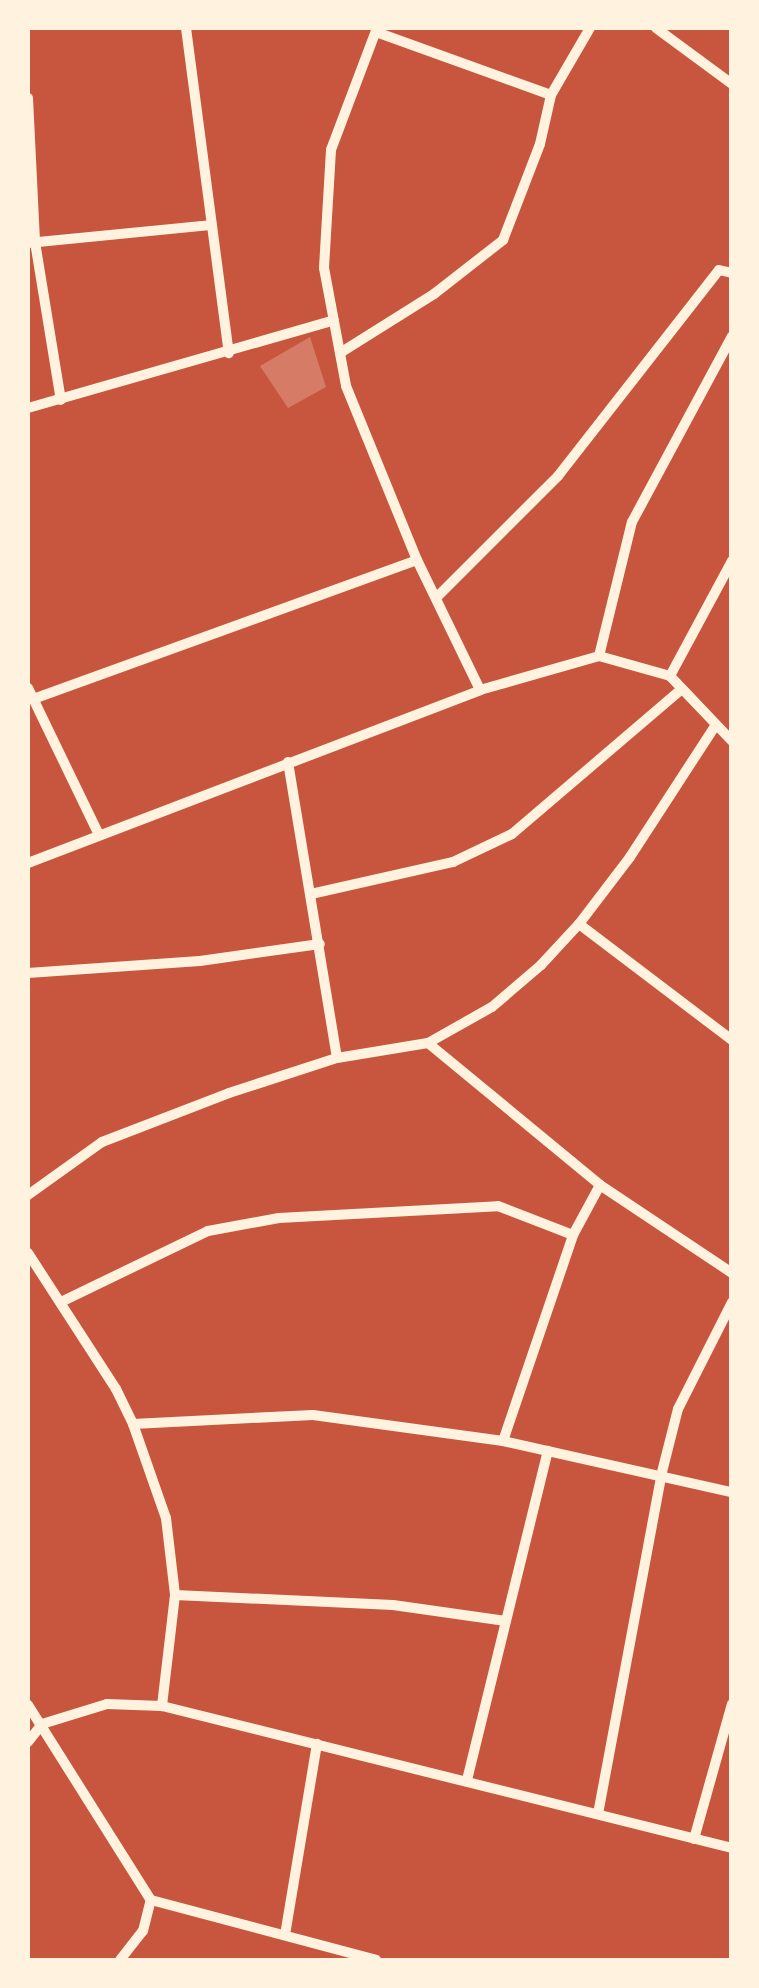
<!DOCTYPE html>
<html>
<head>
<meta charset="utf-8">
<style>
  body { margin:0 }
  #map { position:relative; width:759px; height:1988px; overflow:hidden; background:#c8553d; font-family:Manrope,sans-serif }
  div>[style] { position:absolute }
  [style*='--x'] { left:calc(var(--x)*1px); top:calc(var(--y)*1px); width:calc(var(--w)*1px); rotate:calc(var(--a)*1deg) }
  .building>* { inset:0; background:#d67c66 }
  .minor>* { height:10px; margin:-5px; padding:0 5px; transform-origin:5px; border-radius:5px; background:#fff3e0 }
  span { translate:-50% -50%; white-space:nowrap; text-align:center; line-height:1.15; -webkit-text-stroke:9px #fff3e0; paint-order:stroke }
  .frame { position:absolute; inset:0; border:30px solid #fff3e0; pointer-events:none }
</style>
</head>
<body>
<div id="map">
  <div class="building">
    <i style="clip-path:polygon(310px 337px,326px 387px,288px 408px,260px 366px)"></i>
  </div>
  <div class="minor">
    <i style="--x:186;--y:28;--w:328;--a:82.5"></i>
    <i style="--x:377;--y:28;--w:130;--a:110.7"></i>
    <i style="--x:331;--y:150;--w:118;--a:93.4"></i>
    <i style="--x:324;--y:268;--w:120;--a:79.4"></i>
    <i style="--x:346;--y:386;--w:188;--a:67.8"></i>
    <i style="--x:417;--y:560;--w:144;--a:64.1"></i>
    <i style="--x:656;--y:28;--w:94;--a:36.4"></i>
    <i style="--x:376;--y:32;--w:186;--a:19.8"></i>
    <i style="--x:28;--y:98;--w:144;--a:87.2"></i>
    <i style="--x:35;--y:242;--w:160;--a:80.7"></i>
    <i style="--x:28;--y:243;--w:183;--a:-5.6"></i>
    <i style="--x:340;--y:353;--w:111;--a:-32.1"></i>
    <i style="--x:434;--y:294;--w:88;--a:-38"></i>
    <i style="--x:503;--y:240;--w:103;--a:-68.9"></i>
    <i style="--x:540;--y:144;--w:50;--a:-77.3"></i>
    <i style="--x:551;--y:95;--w:78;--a:-59.8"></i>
    <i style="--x:28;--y:408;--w:318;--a:-16"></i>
    <i style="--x:436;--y:598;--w:173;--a:-45"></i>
    <i style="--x:558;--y:476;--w:261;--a:-52"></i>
    <i style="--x:719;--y:270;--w:13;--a:13"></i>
    <i style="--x:599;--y:656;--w:138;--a:-76.2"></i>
    <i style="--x:632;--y:522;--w:211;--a:-61.7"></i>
    <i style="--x:670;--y:676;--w:131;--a:-61.7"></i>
    <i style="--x:28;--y:688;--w:163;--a:64.2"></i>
    <i style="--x:36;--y:698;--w:405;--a:-19.9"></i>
    <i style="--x:288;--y:762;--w:300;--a:80.6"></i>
    <i style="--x:28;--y:863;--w:484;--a:-20.9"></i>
    <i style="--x:480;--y:690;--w:124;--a:-15.9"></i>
    <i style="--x:599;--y:656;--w:74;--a:15.7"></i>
    <i style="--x:670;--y:676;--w:90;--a:46.4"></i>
    <i style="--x:311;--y:894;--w:146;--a:-12.7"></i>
    <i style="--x:453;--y:862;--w:65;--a:-25.4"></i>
    <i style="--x:512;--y:834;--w:223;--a:-40.5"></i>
    <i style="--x:579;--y:924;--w:192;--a:37.2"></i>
    <i style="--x:28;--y:973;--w:172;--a:-4"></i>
    <i style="--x:200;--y:961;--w:121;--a:-8.1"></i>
    <i style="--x:428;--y:1043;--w:223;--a:39.5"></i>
    <i style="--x:600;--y:1185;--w:159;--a:33.7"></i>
    <i style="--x:28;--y:1195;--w:91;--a:-35.6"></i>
    <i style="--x:102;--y:1142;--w:136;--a:-21.1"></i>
    <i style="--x:229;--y:1093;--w:114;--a:-18"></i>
    <i style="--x:337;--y:1058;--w:92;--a:-9.4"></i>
    <i style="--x:428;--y:1043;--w:73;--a:-29.4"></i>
    <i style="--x:492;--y:1007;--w:65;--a:-40.6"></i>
    <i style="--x:541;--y:965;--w:56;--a:-47.2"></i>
    <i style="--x:579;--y:924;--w:84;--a:-52.7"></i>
    <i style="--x:630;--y:857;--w:156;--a:-57"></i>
    <i style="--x:28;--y:1253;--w:162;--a:57.1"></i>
    <i style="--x:116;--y:1389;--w:39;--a:64"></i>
    <i style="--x:133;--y:1424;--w:100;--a:70.7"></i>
    <i style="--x:166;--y:1518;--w:78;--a:83.3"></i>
    <i style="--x:175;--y:1595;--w:112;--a:96.7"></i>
    <i style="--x:63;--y:1301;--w:161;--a:-25.8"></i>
    <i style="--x:208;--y:1231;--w:72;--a:-10.4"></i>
    <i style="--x:279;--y:1218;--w:219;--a:-3.1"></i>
    <i style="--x:498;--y:1206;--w:80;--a:21.1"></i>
    <i style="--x:133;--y:1424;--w:180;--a:-2.9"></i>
    <i style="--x:313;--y:1415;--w:192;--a:7.8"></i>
    <i style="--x:503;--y:1441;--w:235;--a:12.6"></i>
    <i style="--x:503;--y:1441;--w:218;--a:-71.2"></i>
    <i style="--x:573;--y:1235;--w:57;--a:-61.6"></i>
    <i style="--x:175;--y:1595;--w:218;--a:2.6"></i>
    <i style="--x:393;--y:1605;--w:114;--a:8.1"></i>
    <i style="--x:28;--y:1705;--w:231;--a:57.8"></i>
    <i style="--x:28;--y:1742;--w:23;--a:-52"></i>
    <i style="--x:42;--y:1724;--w:68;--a:-17.1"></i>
    <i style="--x:107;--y:1704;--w:55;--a:2.1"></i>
    <i style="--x:162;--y:1706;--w:587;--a:13.99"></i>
    <i style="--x:467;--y:1780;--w:339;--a:-76.2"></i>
    <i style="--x:598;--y:1814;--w:344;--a:-79.4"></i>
    <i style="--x:661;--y:1476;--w:69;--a:-75.8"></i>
    <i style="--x:678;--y:1409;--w:120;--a:-63.2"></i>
    <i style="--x:694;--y:1839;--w:140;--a:-74.3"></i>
    <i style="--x:285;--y:1935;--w:194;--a:-80.5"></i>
    <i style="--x:120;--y:1960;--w:37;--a:-52"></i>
    <i style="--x:143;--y:1931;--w:32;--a:-76"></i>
    <i style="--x:151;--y:1900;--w:233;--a:14.9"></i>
  </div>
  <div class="frame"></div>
</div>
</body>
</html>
